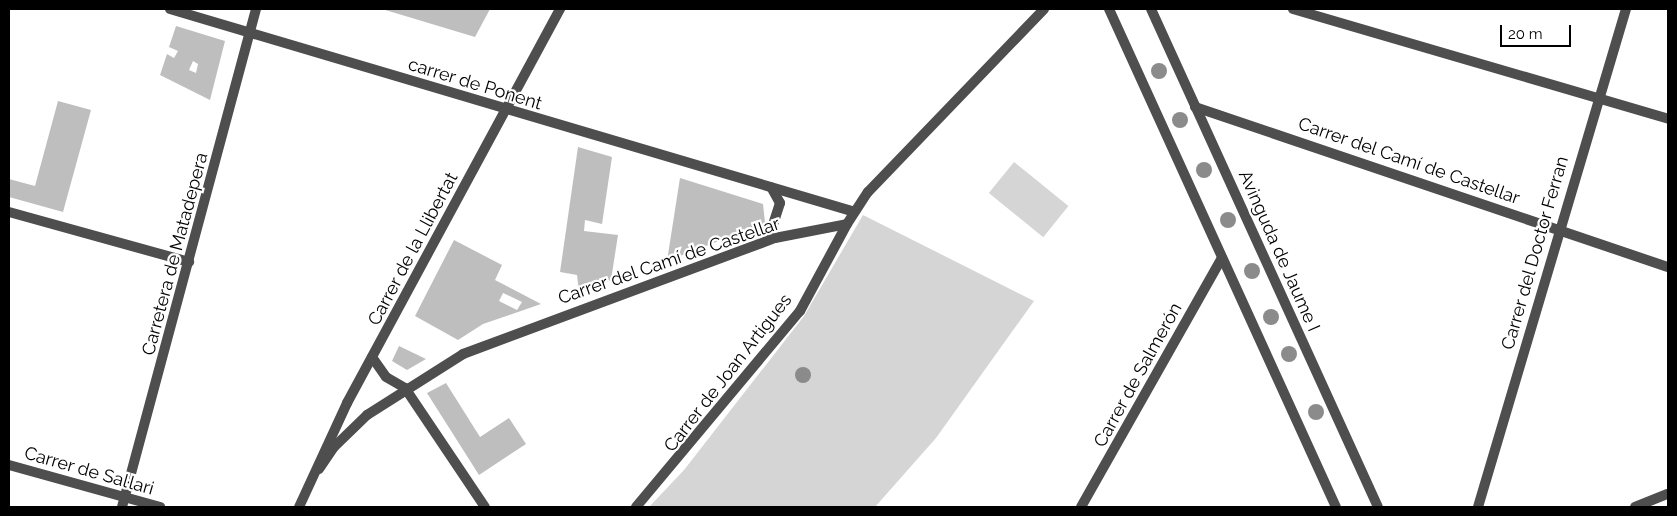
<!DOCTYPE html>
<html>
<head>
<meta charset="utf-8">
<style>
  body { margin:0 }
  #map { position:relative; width:1677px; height:516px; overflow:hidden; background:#fff; font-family:Raleway,sans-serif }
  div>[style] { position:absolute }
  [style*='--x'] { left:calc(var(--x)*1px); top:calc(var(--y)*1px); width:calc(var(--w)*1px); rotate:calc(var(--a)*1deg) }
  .green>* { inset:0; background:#d5d5d5; transform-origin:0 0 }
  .building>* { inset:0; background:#bebebe }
  .minor>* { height:10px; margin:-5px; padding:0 5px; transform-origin:5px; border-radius:5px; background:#4e4e4e }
  .tertiary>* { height:10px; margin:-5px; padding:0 5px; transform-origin:5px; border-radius:5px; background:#4e4e4e }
  .trees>* { width:16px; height:16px; margin:-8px; border-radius:50%; background:#8b8b8b }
  span { translate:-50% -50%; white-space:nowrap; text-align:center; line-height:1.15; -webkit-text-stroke:4.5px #fff; paint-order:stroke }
  .street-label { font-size:18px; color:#000 }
  .frame { position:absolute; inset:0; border:10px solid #000; pointer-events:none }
  .scale { position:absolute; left:1500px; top:25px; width:71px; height:22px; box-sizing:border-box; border:2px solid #000; border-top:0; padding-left:6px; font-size:15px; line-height:18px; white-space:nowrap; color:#000; -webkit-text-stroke:4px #fff; paint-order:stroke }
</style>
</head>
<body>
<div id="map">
  <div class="green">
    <i style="left:1014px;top:162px;width:70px;height:40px;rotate:39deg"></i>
    <i style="clip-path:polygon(863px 215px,1034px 301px,936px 438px,875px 507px,649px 507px,684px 470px,804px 316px)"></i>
  </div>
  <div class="building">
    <i style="clip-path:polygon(382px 9px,490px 9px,475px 37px)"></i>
    <i style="clip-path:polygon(evenodd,176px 26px,225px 41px,210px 100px,160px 75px,167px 54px,174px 58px,178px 51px,169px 47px,176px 26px,193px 61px,198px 64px,196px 73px,189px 70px,193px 61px)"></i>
    <i style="clip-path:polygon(58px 101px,91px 110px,63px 212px,9px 197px,9px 179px,35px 186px)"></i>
    <i style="clip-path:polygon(578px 147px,612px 157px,602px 224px,585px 220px,584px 231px,618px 235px,611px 280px,579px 292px,577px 275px,560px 272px)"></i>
    <i style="clip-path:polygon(680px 178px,763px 204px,765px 223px,667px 261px)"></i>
    <i style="clip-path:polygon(evenodd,454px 240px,502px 265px,495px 280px,541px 304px,483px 324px,458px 340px,415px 316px,454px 240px,503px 293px,522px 302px,517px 310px,499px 301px,503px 293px)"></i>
    <i style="clip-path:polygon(399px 346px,426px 359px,407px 370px,392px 361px)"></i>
    <i style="clip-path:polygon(446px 383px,480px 437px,509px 418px,526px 444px,479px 475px,427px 393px)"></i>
  </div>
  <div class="minor">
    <i style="--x:170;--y:9;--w:714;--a:16.51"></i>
    <i style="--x:1293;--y:9;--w:391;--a:16.3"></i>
    <i style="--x:1195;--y:107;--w:499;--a:18.7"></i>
    <i style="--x:9;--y:212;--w:187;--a:15.5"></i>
    <i style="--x:768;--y:240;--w:39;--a:-72"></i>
    <i style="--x:780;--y:203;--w:18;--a:-119"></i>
    <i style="--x:372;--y:357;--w:24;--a:55"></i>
    <i style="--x:386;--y:377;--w:22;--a:30"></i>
    <i style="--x:405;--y:388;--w:143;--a:56.1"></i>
    <i style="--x:9;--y:465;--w:157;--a:15.5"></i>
    <i style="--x:319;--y:469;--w:27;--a:-56"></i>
    <i style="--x:334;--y:447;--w:46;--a:-44.1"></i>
    <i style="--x:367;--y:415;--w:114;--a:-32.4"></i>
    <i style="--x:463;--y:354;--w:333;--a:-20.4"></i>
    <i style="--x:775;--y:238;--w:73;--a:-11"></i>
    <i style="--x:847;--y:224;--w:38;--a:-57"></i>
    <i style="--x:868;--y:192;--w:254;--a:-46.1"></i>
    <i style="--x:299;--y:507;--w:115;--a:-65.2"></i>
    <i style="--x:347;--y:403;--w:448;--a:-61.6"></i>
    <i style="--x:636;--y:507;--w:256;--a:-50.1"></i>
    <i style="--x:800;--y:311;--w:99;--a:-61.6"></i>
    <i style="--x:1081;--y:507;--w:286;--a:-60.5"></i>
    <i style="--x:1478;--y:507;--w:520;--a:-73.45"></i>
    <i style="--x:1635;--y:507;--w:35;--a:-22"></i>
  </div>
  <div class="tertiary">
    <i style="--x:1109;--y:9;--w:547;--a:65.5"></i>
    <i style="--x:1151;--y:9;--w:547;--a:65.5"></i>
    <i style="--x:122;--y:507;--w:516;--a:-74.94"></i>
  </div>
  <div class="trees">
    <i style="left:1159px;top:71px"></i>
    <i style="left:1180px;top:120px"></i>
    <i style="left:1204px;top:170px"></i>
    <i style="left:1228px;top:220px"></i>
    <i style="left:1252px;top:271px"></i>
    <i style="left:1271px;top:317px"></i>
    <i style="left:1289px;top:354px"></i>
    <i style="left:803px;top:375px"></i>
    <i style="left:1316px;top:412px"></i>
  </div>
  <div class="street-label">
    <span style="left:475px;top:84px;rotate:17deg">carrer de Ponent</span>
    <span style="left:1409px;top:161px;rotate:19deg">Carrer del Camí de Castellar</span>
    <span style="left:413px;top:249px;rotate:-62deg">Carrer de la Llibertat</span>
    <span style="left:1279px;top:251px;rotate:66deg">Avinguda de Jaume I</span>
    <span style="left:1535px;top:253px;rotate:-74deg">Carrer del Doctor Ferran</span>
    <span style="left:175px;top:254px;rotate:-75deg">Carretera de Matadepera</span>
    <span style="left:669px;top:261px;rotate:-19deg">Carrer del Camí de Castellar</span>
    <span style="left:728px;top:373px;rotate:-52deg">Carrer de Joan Artigues</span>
    <span style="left:1138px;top:375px;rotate:-61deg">Carrer de Salmerón</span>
    <span style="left:89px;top:471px;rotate:16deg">Carrer de Sal·lari</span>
  </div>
  <div class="frame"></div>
  <div class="scale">20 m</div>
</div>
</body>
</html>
